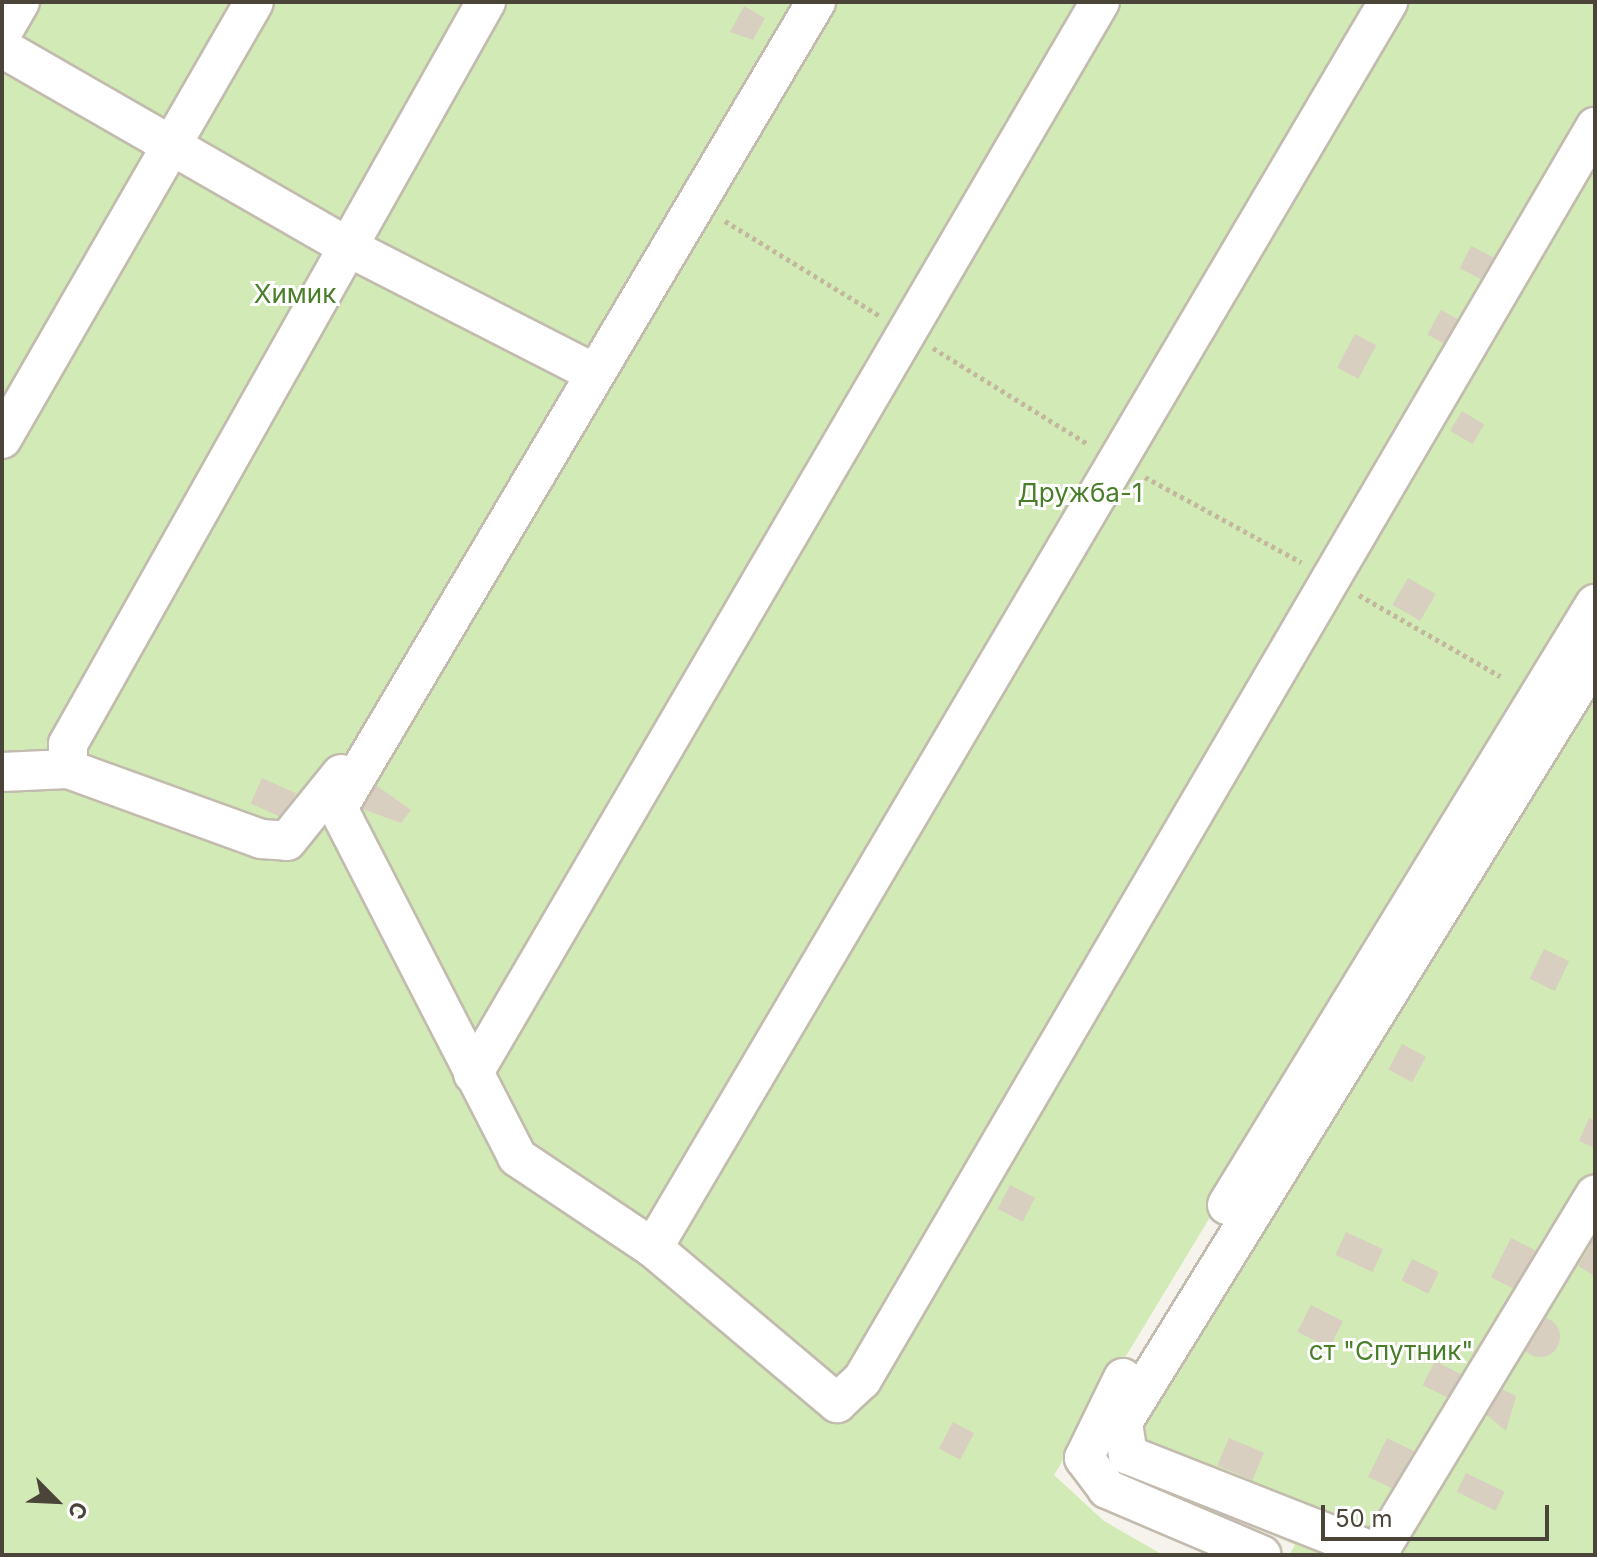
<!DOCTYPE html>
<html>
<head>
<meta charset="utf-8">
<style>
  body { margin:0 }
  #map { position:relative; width:1597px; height:1557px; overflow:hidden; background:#f6f3ec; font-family:Inter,sans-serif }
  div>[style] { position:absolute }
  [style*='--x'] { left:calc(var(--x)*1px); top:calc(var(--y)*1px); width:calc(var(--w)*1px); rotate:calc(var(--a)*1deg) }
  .green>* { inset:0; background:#d2eab5 }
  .building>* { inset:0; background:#d8cfc1; transform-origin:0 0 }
  .round { border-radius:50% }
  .path>* { height:5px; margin-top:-2.5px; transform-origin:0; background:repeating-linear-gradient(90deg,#c4b79f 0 4px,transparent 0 8px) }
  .roads { filter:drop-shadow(2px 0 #c2bbae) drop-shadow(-2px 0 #c2bbae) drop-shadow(0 2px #c2bbae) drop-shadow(0 -2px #c2bbae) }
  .minor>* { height:38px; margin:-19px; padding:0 19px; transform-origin:19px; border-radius:19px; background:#fff }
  span { translate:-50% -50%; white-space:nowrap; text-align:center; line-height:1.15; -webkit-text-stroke:6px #fff; paint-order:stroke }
  .park-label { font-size:26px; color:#4a7f2a }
  .frame { position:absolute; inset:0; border:4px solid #4b4439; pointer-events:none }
  .north { position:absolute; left:16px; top:1461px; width:80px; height:80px; -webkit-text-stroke:6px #fff; paint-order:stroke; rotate:114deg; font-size:22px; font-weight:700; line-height:32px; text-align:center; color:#4b4439 }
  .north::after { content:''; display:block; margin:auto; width:28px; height:36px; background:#4b4439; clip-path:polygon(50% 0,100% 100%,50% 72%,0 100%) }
  .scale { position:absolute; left:1321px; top:1505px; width:228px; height:36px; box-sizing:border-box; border:4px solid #4b4439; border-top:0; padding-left:10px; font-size:24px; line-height:28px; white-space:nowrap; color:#4b4439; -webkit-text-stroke:6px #fff; paint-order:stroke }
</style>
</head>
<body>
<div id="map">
  <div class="green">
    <i style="clip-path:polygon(2px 2px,1595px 2px,1595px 581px,1054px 1475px,1104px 1521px,1163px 1555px,2px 1555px)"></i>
    <i style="clip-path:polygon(1595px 628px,1595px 1555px,1289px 1555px,1295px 1545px,1114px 1465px,1102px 1439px)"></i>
  </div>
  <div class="building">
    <i style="clip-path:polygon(744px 6px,765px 18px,753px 40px,730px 32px)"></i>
    <i style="left:1471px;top:246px;width:35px;height:25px;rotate:27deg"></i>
    <i style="left:1441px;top:310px;width:31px;height:28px;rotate:29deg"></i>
    <i style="left:1355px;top:334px;width:24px;height:38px;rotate:28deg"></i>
    <i style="left:1462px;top:411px;width:26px;height:23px;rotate:31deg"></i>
    <i style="left:1408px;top:578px;width:32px;height:31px;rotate:30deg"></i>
    <i style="left:262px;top:778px;width:37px;height:28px;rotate:24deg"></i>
    <i style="clip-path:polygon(373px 783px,411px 810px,401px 823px,357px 807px)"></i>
    <i style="left:1544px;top:949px;width:28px;height:33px;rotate:26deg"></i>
    <i style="left:1402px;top:1044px;width:27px;height:29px;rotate:28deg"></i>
    <i style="clip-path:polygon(1589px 1118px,1595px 1121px,1595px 1148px,1579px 1141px)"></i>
    <i style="left:1010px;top:1185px;width:28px;height:27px;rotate:27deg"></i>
    <i style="clip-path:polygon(1595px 1224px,1595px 1276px,1578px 1266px,1590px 1246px,1582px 1241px)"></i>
    <i style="left:1346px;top:1232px;width:41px;height:25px;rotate:25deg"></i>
    <i style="left:1511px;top:1238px;width:29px;height:44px;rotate:27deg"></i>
    <i style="left:1412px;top:1259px;width:30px;height:24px;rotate:26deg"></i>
    <i style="left:1311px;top:1305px;width:36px;height:30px;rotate:27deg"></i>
    <i class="round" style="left:1520px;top:1317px;width:40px;height:40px"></i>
    <i style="left:1435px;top:1361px;width:37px;height:27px;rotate:27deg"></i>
    <i style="clip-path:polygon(1494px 1385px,1516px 1396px,1506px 1431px,1481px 1410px)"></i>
    <i style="left:953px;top:1422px;width:24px;height:30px;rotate:28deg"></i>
    <i style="left:1229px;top:1438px;width:38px;height:30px;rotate:23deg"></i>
    <i style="left:1387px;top:1438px;width:32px;height:43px;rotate:26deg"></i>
    <i style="left:1466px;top:1473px;width:43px;height:21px;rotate:26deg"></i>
  </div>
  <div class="path">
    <i style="--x:725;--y:221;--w:182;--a:31.5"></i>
    <i style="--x:933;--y:348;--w:182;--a:31.8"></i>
    <i style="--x:1145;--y:477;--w:178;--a:28.6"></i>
    <i style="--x:1359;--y:595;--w:163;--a:29.9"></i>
  </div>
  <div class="roads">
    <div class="minor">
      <i style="--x:816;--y:2;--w:937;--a:120.67"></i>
      <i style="--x:338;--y:808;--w:392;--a:62.8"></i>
      <i style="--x:517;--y:1157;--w:164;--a:33.8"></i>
      <i style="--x:653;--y:1248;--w:241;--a:40.1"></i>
      <i style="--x:837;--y:1403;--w:34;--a:-43"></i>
      <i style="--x:862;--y:1380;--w:1452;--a:-59.67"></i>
      <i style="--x:2;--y:33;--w:36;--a:-60"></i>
      <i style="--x:2;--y:48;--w:397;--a:29.9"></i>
      <i style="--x:346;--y:246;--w:259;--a:27.1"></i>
      <i style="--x:2;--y:439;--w:504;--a:-60.03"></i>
      <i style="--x:68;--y:769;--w:25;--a:-90"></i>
      <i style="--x:68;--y:744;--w:852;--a:-60.61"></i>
      <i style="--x:2;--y:772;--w:66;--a:-2.6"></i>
      <i style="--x:68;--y:769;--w:205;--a:19.9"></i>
      <i style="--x:261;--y:839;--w:26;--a:4"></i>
      <i style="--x:287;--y:841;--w:86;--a:-51.1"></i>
      <i style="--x:473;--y:1074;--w:1242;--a:-59.68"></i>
      <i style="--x:1227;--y:1205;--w:705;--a:-58.52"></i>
      <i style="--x:653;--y:1248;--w:1447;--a:-59.46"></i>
      <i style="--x:1123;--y:1378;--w:89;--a:116"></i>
      <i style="--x:1084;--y:1458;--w:39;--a:53"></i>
      <i style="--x:1107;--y:1489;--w:168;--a:23.1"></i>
      <i style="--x:1378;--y:1553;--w:419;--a:-58.8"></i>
      <i style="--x:1382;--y:1555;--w:273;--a:-158.5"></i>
      <i style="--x:1128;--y:1455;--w:33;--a:-99"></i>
      <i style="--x:1123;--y:1422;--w:898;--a:-58.29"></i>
    </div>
  </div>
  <div class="park-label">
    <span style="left:295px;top:294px">Химик</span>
    <span style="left:1080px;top:493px">Дружба-1</span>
    <span style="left:1391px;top:1351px">ст "Спутник"</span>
  </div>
  <div class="frame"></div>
  <div class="north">С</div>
  <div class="scale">50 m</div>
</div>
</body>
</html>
